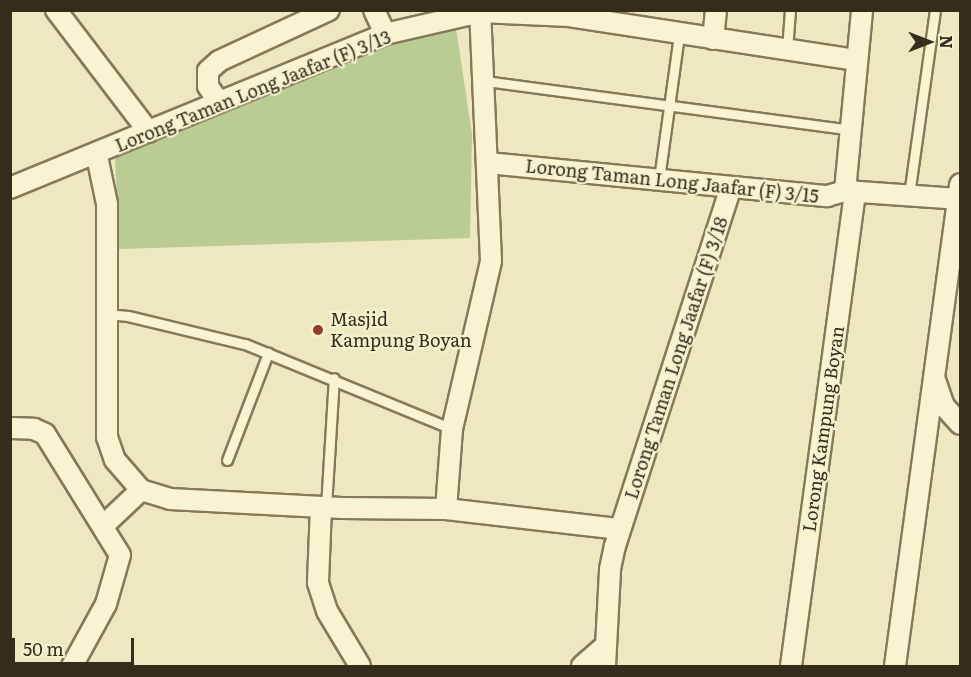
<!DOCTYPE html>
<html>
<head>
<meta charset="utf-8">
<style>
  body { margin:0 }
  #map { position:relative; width:971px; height:677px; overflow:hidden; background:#ede8bf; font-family:Literata,serif }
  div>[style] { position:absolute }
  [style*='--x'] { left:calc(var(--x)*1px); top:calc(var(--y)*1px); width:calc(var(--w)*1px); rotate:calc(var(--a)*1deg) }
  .green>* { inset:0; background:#bacb94 }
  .roads { filter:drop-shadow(2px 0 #857958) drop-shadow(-2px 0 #857958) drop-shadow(0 2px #857958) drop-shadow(0 -2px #857958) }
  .service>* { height:9px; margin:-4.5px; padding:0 4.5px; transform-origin:4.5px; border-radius:4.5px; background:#f8f4d2 }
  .minor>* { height:20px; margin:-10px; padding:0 10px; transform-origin:10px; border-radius:10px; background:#f8f4d2 }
  .dots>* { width:16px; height:16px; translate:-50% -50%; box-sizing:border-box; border:3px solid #f5f1cf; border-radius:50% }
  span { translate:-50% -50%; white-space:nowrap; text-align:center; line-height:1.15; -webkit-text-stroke:4.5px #f5f1cf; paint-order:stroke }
  .street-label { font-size:18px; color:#352d1c }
  .poi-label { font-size:18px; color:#352d1c }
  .left { translate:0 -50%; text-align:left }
  .frame { position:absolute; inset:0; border:12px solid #352d1c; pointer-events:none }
  .north { position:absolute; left:899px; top:12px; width:60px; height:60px; -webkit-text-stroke:4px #f5f1cf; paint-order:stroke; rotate:90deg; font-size:16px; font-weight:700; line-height:24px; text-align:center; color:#352d1c }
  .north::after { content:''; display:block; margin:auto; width:21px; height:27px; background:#352d1c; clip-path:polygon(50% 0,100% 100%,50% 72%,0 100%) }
  .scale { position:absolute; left:12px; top:638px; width:122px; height:27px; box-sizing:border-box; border:3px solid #352d1c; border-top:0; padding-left:8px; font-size:18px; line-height:21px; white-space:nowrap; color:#352d1c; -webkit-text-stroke:4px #f5f1cf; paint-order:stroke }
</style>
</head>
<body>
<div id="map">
  <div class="green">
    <i style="clip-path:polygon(456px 28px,472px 134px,470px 238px,119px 249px,115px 157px,388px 45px)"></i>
  </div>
  <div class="roads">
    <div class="service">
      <i style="--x:787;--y:50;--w:40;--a:-85.7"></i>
      <i style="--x:485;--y:81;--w:369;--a:7.6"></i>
      <i style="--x:659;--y:179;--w:146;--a:-82.1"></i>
      <i style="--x:909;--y:195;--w:187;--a:-82"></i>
      <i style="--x:106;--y:314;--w:22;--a:5"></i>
      <i style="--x:128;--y:316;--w:120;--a:13.5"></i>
      <i style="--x:245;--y:344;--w:224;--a:22.3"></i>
      <i style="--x:227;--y:460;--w:115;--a:-69"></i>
      <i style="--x:326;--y:507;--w:129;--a:-86.5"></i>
    </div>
    <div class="minor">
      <i style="--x:56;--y:10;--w:153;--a:52.7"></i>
      <i style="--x:374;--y:10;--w:26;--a:65"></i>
      <i style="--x:713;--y:39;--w:29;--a:-84"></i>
      <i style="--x:218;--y:101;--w:18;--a:-124"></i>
      <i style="--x:208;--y:86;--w:15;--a:-90"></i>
      <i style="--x:208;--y:71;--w:15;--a:-42"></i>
      <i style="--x:219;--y:61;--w:121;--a:-24.9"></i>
      <i style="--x:97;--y:156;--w:49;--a:78.2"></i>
      <i style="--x:107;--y:204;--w:233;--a:90"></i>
      <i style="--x:107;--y:437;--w:24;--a:71"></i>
      <i style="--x:115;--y:460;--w:40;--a:49"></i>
      <i style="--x:141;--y:490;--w:30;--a:17"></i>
      <i style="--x:170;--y:499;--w:172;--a:3"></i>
      <i style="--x:342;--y:508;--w:104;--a:0.6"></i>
      <i style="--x:446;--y:509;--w:175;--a:6.6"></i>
      <i style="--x:488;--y:163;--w:341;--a:5.6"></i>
      <i style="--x:827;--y:196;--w:19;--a:-16"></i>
      <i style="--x:845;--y:191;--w:113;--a:4"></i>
      <i style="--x:10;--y:188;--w:405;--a:-22.3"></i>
      <i style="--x:385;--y:34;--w:98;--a:-13"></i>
      <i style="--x:480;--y:12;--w:89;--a:2.6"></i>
      <i style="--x:569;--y:16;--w:291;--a:8.7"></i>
      <i style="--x:845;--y:191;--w:182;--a:-84.6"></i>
      <i style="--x:935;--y:380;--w:28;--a:71"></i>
      <i style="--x:944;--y:406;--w:24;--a:48"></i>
      <i style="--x:10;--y:428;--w:24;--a:2"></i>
      <i style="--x:34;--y:429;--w:12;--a:24"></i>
      <i style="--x:45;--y:434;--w:142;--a:58.2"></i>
      <i style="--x:120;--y:555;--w:51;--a:105.9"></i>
      <i style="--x:106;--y:604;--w:71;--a:118.7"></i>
      <i style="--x:321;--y:507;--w:76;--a:92.3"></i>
      <i style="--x:318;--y:583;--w:29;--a:72"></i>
      <i style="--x:327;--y:611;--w:64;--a:59"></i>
      <i style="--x:446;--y:509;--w:80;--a:-85.7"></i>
      <i style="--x:452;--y:429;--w:172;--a:-76.9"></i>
      <i style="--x:491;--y:261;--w:249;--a:-92.5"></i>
      <i style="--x:104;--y:525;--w:51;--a:-43.4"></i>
      <i style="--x:582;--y:666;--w:29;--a:-41"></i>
      <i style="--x:605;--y:666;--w:97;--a:-87"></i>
      <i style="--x:610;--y:569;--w:24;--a:-78"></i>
      <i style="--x:615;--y:546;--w:377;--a:-72.1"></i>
      <i style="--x:791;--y:666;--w:479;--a:-82.3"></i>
      <i style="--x:895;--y:666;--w:486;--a:-82.3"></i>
    </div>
  </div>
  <div class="dots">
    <i style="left:318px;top:330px;background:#933c29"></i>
  </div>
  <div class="street-label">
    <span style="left:253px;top:91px;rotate:-22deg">Lorong Taman Long Jaafar (F) 3/13</span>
    <span style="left:672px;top:181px;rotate:6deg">Lorong Taman Long Jaafar (F) 3/15</span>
    <span style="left:676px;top:358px;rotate:-72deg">Lorong Taman Long Jaafar (F) 3/18</span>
    <span style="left:823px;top:429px;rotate:-82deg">Lorong Kampung Boyan</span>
  </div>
  <div class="poi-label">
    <span class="left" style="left:330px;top:330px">Masjid<br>Kampung Boyan</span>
  </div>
  <div class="frame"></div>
  <div class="north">N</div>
  <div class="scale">50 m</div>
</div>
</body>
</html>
